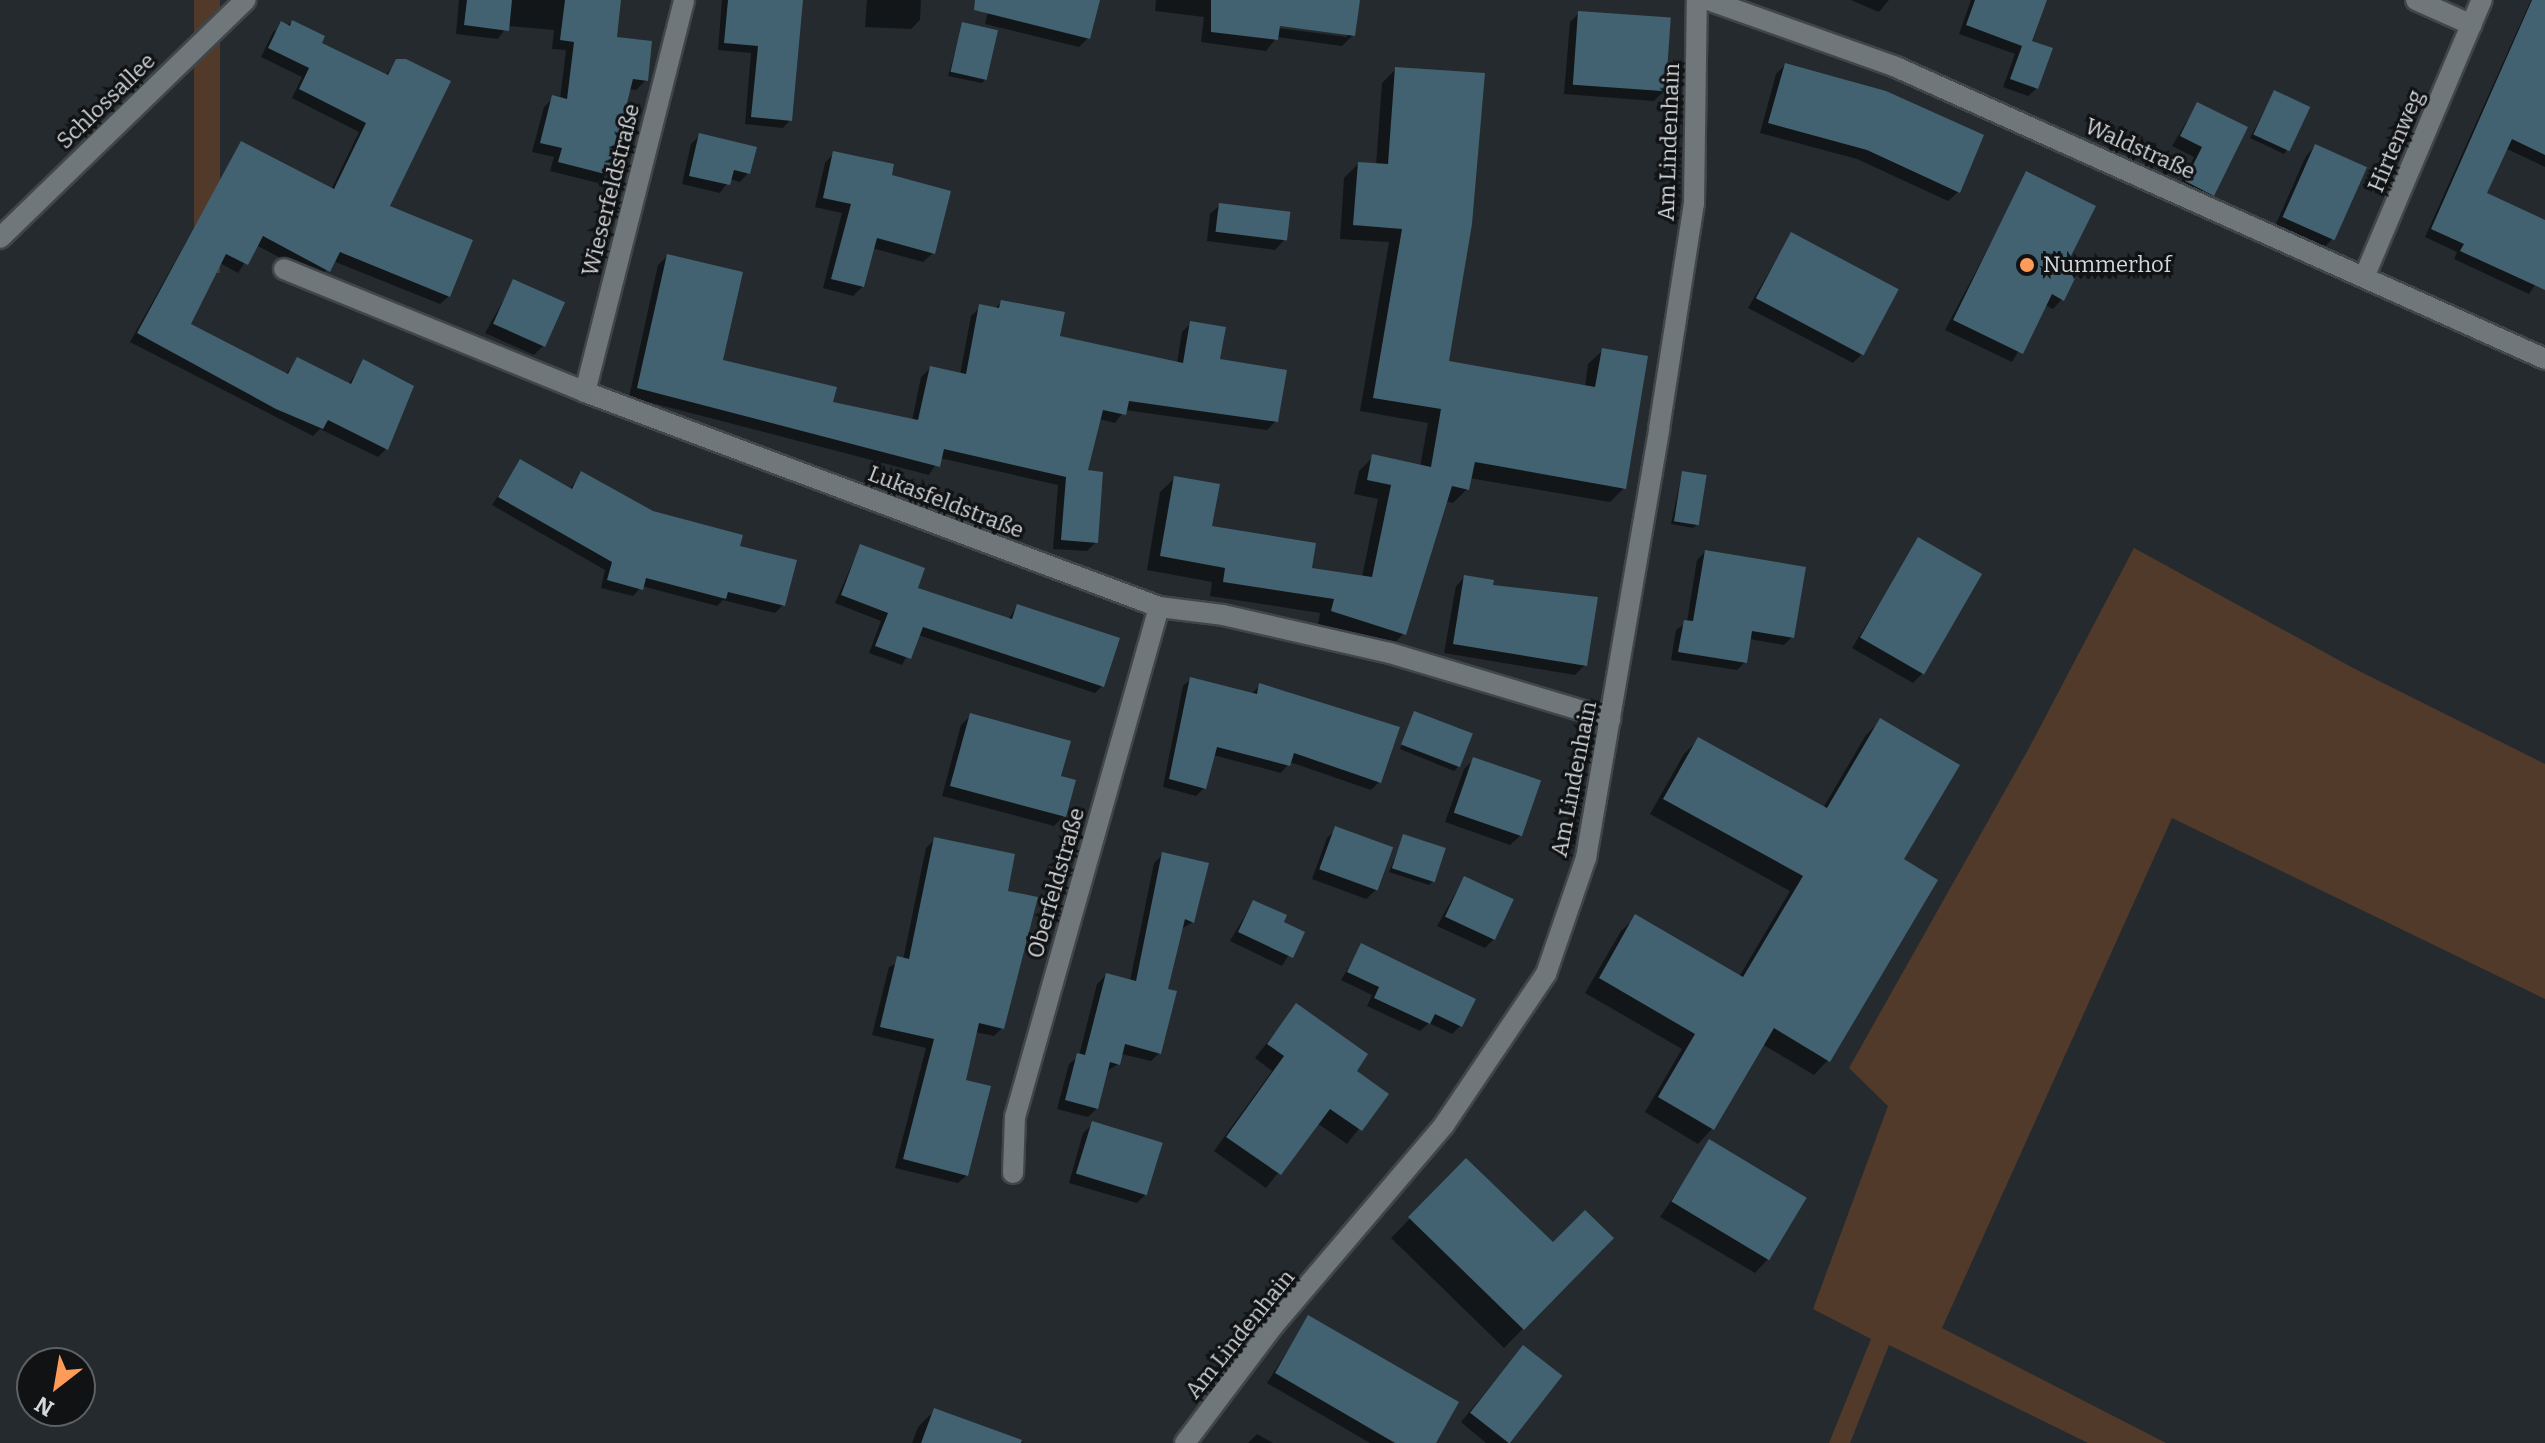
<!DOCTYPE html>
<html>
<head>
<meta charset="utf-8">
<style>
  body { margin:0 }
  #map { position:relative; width:2545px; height:1443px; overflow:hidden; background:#242a2e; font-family:Bitter,serif }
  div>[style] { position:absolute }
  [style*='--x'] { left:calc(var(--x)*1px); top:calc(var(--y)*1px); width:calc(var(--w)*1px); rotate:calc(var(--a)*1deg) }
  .green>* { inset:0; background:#523a2b; transform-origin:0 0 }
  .shadow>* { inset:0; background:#0007 }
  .building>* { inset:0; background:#426171; transform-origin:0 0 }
  .roads { filter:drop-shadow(2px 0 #404649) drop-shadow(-2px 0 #404649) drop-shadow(0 2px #404649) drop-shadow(0 -2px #404649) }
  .minor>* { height:20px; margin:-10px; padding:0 10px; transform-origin:10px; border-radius:10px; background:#6f777b }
  .secondary>* { height:20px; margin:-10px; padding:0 10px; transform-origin:10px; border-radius:10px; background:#6f777b }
  .dots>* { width:22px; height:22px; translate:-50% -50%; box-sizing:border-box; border:4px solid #101214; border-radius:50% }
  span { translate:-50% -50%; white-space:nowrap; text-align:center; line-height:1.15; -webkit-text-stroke:6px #101214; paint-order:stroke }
  .street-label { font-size:22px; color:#d3d7d9 }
  .poi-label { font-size:22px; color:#d3d7d9 }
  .left { translate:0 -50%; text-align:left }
  .north { position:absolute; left:16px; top:1347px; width:80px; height:80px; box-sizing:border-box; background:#101214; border:2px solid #5e6163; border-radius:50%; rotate:211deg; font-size:22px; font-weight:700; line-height:32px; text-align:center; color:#d3d7d9 }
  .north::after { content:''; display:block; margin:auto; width:28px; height:36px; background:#fe9b59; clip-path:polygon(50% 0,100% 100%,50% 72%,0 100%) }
</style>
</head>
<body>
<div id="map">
  <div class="green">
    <i style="left:194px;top:0;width:26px;height:273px"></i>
    <i style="clip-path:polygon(2134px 548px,2353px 668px,2545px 764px,2545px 999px,2172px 818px,1942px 1328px,2166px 1443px,2088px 1443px,1889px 1345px,1850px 1443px,1829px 1443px,1871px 1339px,1813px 1309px,1888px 1106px,1849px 1068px,2028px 750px)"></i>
  </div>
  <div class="shadow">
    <i style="clip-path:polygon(459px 0,619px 0,615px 39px,646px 80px,636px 90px,628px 89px,607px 174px,598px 183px,550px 171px,554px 157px,532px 152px,544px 107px,553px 98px,560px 99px,566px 50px,552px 49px,554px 30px,507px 26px,498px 39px,456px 34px)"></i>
    <i style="clip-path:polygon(722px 0,801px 0,790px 120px,783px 128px,745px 124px,751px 53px,718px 50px)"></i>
    <i style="clip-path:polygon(867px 0,921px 0,920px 20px,911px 29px,865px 27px)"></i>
    <i style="clip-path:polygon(991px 0,1098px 0,1088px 38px,1079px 47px,985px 24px)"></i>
    <i style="clip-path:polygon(evenodd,1156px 0,1358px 0,1353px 35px,1342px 46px,1277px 37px,1266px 51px,1201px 42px,1204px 17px,1155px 11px,1156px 0,1270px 23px,1347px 32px,1347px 37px,1270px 27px,1270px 23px)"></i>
    <i style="clip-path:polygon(1851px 0,1889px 0,1879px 12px)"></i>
    <i style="clip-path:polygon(1971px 0,2045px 0,2029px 42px,2037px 88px,2028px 96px,2003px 87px,2015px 54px,1959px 34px)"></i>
    <i style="clip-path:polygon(2531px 0,2545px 0,2545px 167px,2505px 148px,2484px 194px,2545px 222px,2545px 270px,2529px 294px,2454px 259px,2457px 252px,2425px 237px)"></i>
    <i style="clip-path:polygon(1579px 13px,1663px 92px,1654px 101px,1564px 94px,1570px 22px)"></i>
    <i style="clip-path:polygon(293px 22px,319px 44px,385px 76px,397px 61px,388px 207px,449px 296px,440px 304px,333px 261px,320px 279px,256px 245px,238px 273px,220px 263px,188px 325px,285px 375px,298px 360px,348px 385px,364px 362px,386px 449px,378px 457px,320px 429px,313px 436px,130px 342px,241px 144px,331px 190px,359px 132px,292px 98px,302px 77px,261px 57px,273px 32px)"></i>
    <i style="clip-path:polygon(963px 24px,986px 79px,982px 83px,948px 76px)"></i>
    <i style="clip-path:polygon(1785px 65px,1958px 192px,1948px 201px,1857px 159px,1760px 133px,1776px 74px)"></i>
    <i style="clip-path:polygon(1396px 69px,1447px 363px,1585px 387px,1588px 364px,1603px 350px,1624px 488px,1610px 502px,1469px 478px,1467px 489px,1453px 503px,1445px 501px,1404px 633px,1390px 648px,1318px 625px,1320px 613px,1210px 596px,1212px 582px,1147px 570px,1160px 492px,1175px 478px,1210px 528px,1310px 570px,1362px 577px,1378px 499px,1354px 494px,1359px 471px,1373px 457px,1420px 467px,1428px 423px,1360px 411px,1389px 242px,1340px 239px,1344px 178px,1358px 164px,1376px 165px,1382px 83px)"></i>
    <i style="clip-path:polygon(2274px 92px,2288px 149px,2284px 154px,2250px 138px)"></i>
    <i style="clip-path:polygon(2197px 104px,2212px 195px,2203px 204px,2177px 191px,2194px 157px,2172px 146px)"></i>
    <i style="clip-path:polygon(699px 136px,748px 173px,740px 182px,730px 179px,720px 193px,682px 184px,691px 144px)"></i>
    <i style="clip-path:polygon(2315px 146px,2333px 238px,2324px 248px,2275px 226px,2306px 156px)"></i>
    <i style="clip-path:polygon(834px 153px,890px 177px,933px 253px,923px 262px,872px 248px,863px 286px,853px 296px,823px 288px,842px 213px,815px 207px,825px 163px)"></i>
    <i style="clip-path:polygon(2027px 174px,2066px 263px,2062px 299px,2053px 309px,2045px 305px,2012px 362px,1945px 330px)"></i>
    <i style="clip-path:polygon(1220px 205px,1284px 240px,1275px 250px,1207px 241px,1210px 214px)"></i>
    <i style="clip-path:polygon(1791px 235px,1862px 354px,1853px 363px,1748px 308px)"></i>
    <i style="clip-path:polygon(667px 256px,720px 361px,831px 404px,912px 421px,921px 377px,930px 368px,960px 375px,971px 316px,980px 307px,994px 309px,1002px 302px,1058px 337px,1177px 363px,1182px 332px,1191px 323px,1218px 361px,1276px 421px,1267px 430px,1125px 410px,1115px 423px,1099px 419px,1086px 472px,1096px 542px,1087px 551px,1053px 549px,1058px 485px,940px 458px,929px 475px,629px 397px,658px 265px)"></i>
    <i style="clip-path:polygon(514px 281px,543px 346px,534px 355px,485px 333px)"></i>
    <i style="clip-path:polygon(520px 462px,569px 490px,582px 473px,652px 513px,738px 547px,783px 605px,775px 613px,723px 600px,717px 606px,642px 586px,633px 596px,601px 588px,605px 570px,492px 505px)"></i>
    <i style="clip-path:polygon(1682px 473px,1698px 524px,1693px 528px,1671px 524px)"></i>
    <i style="clip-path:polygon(1919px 540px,1922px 674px,1913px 683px,1852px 648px)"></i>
    <i style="clip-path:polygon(860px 546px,915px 590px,1008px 620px,1017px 606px,1102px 686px,1095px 693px,918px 635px,902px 665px,869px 653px,881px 621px,835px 603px)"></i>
    <i style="clip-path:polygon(1705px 552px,1792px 637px,1784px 645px,1749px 639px,1745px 662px,1737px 670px,1671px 660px,1676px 630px,1687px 622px,1697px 560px)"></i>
    <i style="clip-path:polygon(1465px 577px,1491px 587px,1585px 665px,1575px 675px,1444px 653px,1456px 586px)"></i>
    <i style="clip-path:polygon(1191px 679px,1251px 694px,1260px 686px,1379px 782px,1371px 790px,1290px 762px,1281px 773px,1213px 755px,1204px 788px,1196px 796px,1163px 787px,1183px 686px)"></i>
    <i style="clip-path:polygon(1414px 713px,1458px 767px,1454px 771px,1400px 749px)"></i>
    <i style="clip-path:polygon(970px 716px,1058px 778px,1064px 816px,1054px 826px,942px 796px,961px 725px)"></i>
    <i style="clip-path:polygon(1880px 721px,1901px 860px,1828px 1060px,1814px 1075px,1762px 1044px,1712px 1129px,1698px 1144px,1645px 1112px,1682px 1049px,1585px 993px,1621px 931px,1636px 917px,1739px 977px,1790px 891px,1650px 814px,1684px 754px,1698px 740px,1823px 808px,1866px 735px)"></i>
    <i style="clip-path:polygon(1474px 759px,1520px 836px,1510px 845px,1445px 822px,1464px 769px)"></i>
    <i style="clip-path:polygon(1336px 829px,1376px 890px,1366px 899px,1312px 879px,1327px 838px)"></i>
    <i style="clip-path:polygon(1404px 836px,1433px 881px,1429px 885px,1389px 872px)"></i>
    <i style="clip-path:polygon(935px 839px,1002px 1028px,994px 1036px,975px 1032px,964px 1081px,967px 1175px,958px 1183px,895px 1168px,926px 1048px,872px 1035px,889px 967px,903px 960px,926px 848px)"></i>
    <i style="clip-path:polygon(1163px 854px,1193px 922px,1181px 929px,1166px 990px,1160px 1052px,1151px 1061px,1121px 1054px,1118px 1064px,1106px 1072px,1097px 1108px,1088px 1117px,1057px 1109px,1069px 1064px,1079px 1056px,1097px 984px,1106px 975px,1130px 981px,1154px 863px)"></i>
    <i style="clip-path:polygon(1464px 878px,1495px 938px,1485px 948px,1437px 926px)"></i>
    <i style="clip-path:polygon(1253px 902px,1302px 933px,1282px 966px,1230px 941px)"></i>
    <i style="clip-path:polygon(1362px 945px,1460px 1026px,1452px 1034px,1429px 1023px,1420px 1031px,1367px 1006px,1372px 995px,1341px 980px)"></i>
    <i style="clip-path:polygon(1296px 1006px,1354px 1071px,1386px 1094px,1347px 1144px,1317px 1123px,1266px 1188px,1214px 1151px,1272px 1071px,1255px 1058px)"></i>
    <i style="clip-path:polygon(1093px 1124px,1147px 1193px,1137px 1203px,1069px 1183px,1083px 1133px)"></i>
    <i style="clip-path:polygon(1710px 1142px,1769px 1258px,1755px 1273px,1660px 1217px)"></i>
    <i style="clip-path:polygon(1466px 1161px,1553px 1245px,1611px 1238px,1504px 1348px,1391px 1238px)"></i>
    <i style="clip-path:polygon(1309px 1317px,1433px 1443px,1370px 1443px,1267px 1383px)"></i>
    <i style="clip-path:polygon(1523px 1347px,1560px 1377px,1507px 1443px,1486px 1443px,1461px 1422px)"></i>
    <i style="clip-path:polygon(935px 1410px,1024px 1443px,912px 1443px,918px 1427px)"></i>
    <i style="clip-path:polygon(1257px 1434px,1273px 1443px,1248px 1443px)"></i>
  </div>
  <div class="building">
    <i style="clip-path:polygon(467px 0,512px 0,509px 31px,464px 25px)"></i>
    <i style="clip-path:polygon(565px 0,621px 0,617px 37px,652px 41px,648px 81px,633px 79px,609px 175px,558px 162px,562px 148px,540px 143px,552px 95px,567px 99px,574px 42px,560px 40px)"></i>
    <i style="clip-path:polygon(728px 0,803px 0,792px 121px,751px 117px,758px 46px,724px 43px)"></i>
    <i style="clip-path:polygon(975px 0,1100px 0,1090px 39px,974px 10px)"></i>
    <i style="clip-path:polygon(1211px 0,1360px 0,1355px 36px,1280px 26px,1278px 40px,1211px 32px)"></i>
    <i style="clip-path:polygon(1975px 0,2047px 0,2032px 41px,2053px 48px,2038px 89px,2010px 79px,2022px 46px,1966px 25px)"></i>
    <i style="clip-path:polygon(2532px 0,2545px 0,2545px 155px,2512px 139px,2487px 193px,2545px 220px,2545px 290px,2460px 251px,2464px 244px,2431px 229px)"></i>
    <i style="left:1578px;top:11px;width:93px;height:74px;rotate:4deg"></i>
    <i style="clip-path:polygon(292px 20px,325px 36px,322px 43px,388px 75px,396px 59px,406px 59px,451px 81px,390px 206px,473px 240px,450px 297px,340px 252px,330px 272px,263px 236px,248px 265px,226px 254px,191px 324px,288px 374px,297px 357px,351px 384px,363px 359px,414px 386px,388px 450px,328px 420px,323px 429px,276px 409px,137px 333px,241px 141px,334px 189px,366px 123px,299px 89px,309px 68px,268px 48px,281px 21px,290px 26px)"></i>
    <i style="left:962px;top:22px;width:37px;height:51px;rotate:13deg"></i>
    <i style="clip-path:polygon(1785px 63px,1886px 91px,1984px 135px,1960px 193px,1867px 150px,1768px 123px)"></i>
    <i style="clip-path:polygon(1395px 67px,1485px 73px,1472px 224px,1449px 361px,1595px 387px,1602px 348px,1648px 356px,1626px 489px,1475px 462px,1469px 490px,1452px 486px,1406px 635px,1331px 611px,1334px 599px,1223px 582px,1225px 568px,1160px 556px,1174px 476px,1220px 484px,1212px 526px,1316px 543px,1312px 568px,1372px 577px,1391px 485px,1367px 480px,1372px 454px,1431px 467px,1441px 409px,1373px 398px,1402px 229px,1353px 225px,1358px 162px,1388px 164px)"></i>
    <i style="left:2274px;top:90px;width:40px;height:49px;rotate:25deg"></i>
    <i style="clip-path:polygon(2197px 102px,2248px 127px,2214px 196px,2185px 181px,2202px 147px,2180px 136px)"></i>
    <i style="clip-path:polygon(699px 133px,757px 147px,750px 174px,734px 170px,730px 185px,689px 176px)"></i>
    <i style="left:2315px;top:144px;width:57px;height:80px;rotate:24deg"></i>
    <i style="clip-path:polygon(833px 151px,894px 164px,892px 175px,951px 191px,935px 254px,877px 238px,864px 287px,831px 279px,851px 204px,823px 198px)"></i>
    <i style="clip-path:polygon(2026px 171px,2096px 206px,2068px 262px,2080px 268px,2064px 301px,2052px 294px,2023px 354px,1953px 320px)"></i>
    <i style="left:1219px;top:203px;width:72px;height:29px;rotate:7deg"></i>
    <i style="left:1791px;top:232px;width:122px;height:75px;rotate:28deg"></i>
    <i style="clip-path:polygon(667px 254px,743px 272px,723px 360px,837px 387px,833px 402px,918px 420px,930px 366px,966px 374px,979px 304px,999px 308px,1001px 300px,1065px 312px,1060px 336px,1183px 363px,1190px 321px,1226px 327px,1220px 359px,1287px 370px,1278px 422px,1129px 401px,1126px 415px,1103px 410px,1088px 470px,1103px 472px,1098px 543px,1061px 540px,1066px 477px,944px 449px,940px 467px,637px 388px)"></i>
    <i style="left:513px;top:279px;width:57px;height:49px;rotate:24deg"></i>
    <i style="clip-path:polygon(520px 459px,572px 489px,581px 471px,653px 511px,743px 535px,740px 546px,797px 560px,785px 606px,728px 592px,726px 599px,646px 578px,643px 590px,607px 580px,612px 562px,498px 497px)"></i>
    <i style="left:1682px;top:471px;width:25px;height:51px;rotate:9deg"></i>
    <i style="left:1918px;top:537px;width:74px;height:116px;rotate:30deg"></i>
    <i style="clip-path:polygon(860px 544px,925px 568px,918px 588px,1012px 619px,1017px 604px,1120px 638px,1104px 687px,923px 627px,911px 659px,875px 646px,888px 613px,841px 595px)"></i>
    <i style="clip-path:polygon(1705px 550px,1806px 567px,1794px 638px,1752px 631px,1747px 663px,1678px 652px,1684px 620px,1693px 621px)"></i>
    <i style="clip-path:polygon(1464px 575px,1494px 580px,1493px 585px,1598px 597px,1587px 666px,1453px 644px)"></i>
    <i style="clip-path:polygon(1190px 677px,1257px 694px,1259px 683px,1400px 727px,1381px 783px,1294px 753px,1290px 766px,1217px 747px,1206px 789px,1169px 779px)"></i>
    <i style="left:1414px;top:711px;width:63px;height:36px;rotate:21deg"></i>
    <i style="clip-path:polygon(970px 713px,1071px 741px,1061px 776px,1076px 780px,1066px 817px,950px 786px)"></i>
    <i style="clip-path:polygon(1880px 718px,1960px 765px,1904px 859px,1938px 880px,1830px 1062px,1774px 1028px,1714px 1130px,1658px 1097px,1695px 1034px,1599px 978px,1635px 914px,1743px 977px,1803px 876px,1663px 799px,1698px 737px,1827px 808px)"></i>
    <i style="left:1473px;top:757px;width:72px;height:59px;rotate:19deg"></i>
    <i style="left:1335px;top:826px;width:62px;height:46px;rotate:20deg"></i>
    <i style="left:1403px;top:834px;width:45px;height:36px;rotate:18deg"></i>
    <i style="clip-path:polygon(934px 837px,1015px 854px,1008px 891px,1038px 897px,1004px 1029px,979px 1023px,966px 1080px,991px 1086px,968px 1176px,903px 1159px,934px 1039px,880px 1027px,897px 956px,909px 959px)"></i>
    <i style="clip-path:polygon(1162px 852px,1209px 863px,1194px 923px,1185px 919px,1168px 989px,1177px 991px,1161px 1054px,1125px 1044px,1120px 1065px,1110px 1062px,1098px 1109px,1065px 1100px,1077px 1053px,1085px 1055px,1106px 973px,1136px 981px)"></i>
    <i style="left:1464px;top:876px;width:55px;height:45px;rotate:25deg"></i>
    <i style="clip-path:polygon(1253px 900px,1287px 915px,1284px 922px,1305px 932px,1293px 958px,1238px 932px)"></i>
    <i style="clip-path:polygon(1361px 943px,1476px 999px,1462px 1027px,1435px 1014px,1430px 1024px,1374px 998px,1379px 987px,1347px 972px)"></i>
    <i style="clip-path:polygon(1296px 1003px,1368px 1054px,1357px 1071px,1389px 1094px,1362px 1131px,1330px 1109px,1281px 1175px,1226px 1137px,1284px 1056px,1267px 1044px)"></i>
    <i style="left:1092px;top:1121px;width:74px;height:55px;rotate:17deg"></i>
    <i style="left:1709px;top:1139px;width:114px;height:73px;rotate:31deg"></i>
    <i style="clip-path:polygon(1466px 1158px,1553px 1242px,1585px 1210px,1614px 1238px,1524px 1330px,1408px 1217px)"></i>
    <i style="clip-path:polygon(1308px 1315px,1459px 1402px,1436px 1443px,1395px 1443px,1275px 1373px)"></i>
    <i style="left:1523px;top:1345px;width:50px;height:86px;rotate:38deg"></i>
    <i style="clip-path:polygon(934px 1408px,1022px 1440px,1021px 1443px,921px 1443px)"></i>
  </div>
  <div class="roads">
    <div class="minor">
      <i style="--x:1708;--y:0;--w:200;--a:19.6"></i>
      <i style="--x:1896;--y:67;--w:712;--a:24.22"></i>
      <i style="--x:2416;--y:0;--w:61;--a:24.1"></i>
      <i style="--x:284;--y:269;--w:325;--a:22.2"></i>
      <i style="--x:585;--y:392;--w:613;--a:20.53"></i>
      <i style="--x:1159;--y:607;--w:64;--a:7.1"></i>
      <i style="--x:1223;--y:615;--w:171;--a:12.8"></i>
      <i style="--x:1390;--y:653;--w:230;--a:16.7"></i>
      <i style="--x:2365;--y:275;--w:299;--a:-67"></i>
      <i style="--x:585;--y:392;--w:404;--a:-75.8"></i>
      <i style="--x:1013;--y:1173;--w:56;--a:-88"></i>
      <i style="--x:1015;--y:1117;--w:530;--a:-74.23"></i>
      <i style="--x:1185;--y:1443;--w:148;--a:-53"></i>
      <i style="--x:1274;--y:1325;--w:262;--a:-49.6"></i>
      <i style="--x:1444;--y:1125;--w:182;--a:-56"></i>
      <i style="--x:1546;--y:974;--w:123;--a:-71"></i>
      <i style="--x:1586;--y:858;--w:435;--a:-80.3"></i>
      <i style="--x:1659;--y:429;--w:228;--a:-81.2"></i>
      <i style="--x:1694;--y:204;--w:204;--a:-89.2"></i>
    </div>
    <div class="secondary">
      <i style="--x:0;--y:238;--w:342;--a:-44.1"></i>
    </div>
  </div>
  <div class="dots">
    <i style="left:2027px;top:265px;background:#fe9b59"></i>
  </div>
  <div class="street-label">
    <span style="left:106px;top:101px;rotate:-44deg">Schlossallee</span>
    <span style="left:2396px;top:141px;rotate:-67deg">Hirtenweg</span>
    <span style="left:1669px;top:142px;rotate:-88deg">Am Lindenhain</span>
    <span style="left:2140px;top:149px;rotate:24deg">Waldstraße</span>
    <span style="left:611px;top:190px;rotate:-76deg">Wieserfeldstraße</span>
    <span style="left:946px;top:502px;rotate:21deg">Lukasfeldstraße</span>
    <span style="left:1574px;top:779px;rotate:-79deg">Am Lindenhain</span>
    <span style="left:1056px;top:883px;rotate:-74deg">Oberfeldstraße</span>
    <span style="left:1240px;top:1334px;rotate:-51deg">Am Lindenhain</span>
  </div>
  <div class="poi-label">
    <span class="left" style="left:2043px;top:265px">Nummerhof</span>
  </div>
  <div class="north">N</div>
</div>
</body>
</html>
